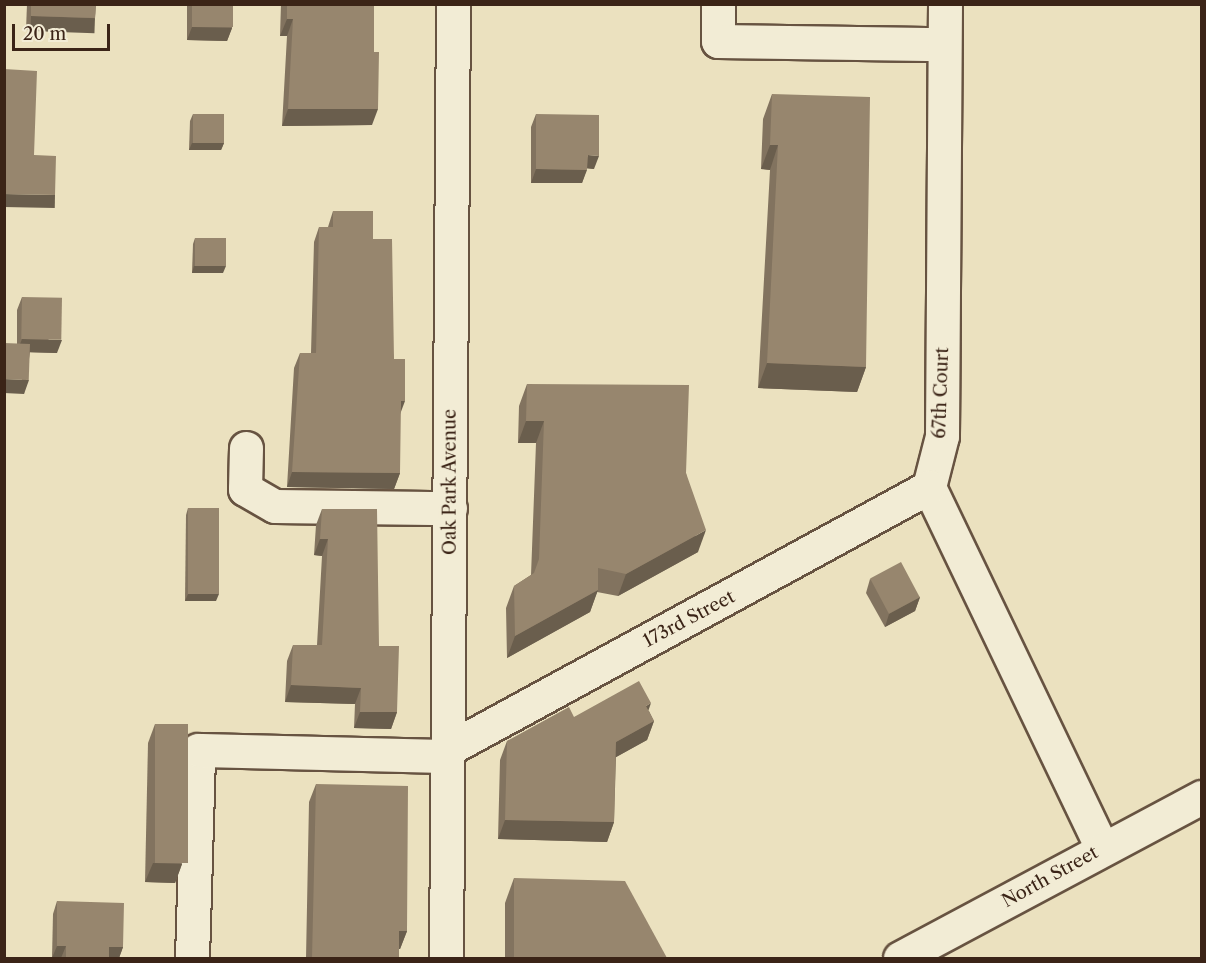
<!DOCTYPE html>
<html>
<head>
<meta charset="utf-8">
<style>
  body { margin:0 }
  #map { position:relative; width:1206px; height:963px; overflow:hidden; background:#ebe1bf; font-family:"Libre Caslon Text",serif }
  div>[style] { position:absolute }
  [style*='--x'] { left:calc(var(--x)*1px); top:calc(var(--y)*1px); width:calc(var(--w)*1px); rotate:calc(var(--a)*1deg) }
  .roads { filter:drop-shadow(2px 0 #675341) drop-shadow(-2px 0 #675341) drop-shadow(0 2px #675341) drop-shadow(0 -2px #675341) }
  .minor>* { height:33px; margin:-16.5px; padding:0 16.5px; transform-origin:16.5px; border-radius:16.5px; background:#f2ecd5 }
  .wall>* { inset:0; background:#82735f }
  .shaded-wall>* { inset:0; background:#6a5e4d; transform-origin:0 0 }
  .building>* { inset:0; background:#97866e; transform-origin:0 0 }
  span { translate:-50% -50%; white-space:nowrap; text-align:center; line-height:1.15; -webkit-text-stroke:5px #f2ecd5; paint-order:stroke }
  .street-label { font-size:18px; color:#3b2417 }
  .frame { position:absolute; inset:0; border:6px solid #3b2417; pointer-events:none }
  .scale { position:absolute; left:12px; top:24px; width:98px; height:27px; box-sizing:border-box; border:3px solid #3b2417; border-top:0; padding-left:8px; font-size:18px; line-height:21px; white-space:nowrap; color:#3b2417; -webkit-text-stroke:4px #f2ecd5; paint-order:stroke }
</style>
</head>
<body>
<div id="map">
  <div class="roads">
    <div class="minor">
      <i style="--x:718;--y:4;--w:37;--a:90"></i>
      <i style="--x:718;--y:41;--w:226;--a:0.8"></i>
      <i style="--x:945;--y:4;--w:432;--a:90.4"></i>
      <i style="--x:942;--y:436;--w:53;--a:104.3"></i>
      <i style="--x:929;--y:487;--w:400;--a:64.4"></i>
      <i style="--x:246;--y:448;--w:41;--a:91.4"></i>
      <i style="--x:245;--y:489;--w:34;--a:30"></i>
      <i style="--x:275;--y:506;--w:175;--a:0.7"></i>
      <i style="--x:448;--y:749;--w:548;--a:-28.58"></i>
      <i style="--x:192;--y:958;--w:208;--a:-88.3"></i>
      <i style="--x:198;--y:750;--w:249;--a:1.4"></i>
      <i style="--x:446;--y:958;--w:954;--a:-89.58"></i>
      <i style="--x:900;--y:958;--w:342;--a:-28.1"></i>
    </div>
  </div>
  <div class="wall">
    <i style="clip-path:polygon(27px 4px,96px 4px,95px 18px,90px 32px,26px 30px)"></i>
    <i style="clip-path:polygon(187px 4px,233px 4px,232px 28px,227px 41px,187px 40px)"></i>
    <i style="clip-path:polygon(281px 4px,374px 4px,372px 125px,282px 126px,287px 36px,280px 36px)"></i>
    <i style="clip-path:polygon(772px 94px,866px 367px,857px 392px,758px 388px,770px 170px,761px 169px,763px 119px)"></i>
    <i style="clip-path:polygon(193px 114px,224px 143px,221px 150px,189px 150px,190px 121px)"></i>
    <i style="clip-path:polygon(536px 114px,594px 169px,587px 168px,582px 183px,531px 183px,531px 127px)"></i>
    <i style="clip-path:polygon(333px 211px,373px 239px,394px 359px,400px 414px,400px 473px,394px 489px,287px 487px,294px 368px,300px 353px,311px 353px,314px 242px,319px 227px,328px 227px)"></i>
    <i style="clip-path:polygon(195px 238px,223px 273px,192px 273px,193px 244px)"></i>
    <i style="clip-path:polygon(22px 297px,57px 353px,30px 352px,24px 394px,17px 344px,17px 310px)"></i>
    <i style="clip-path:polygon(527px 384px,686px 473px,698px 552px,618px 596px,597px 592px,590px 612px,507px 658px,506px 608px,514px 586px,531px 575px,536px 443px,518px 443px,519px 406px)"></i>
    <i style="clip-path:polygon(188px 508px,216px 601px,185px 601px,186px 515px)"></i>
    <i style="clip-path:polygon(322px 509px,379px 646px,397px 712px,391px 729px,354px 728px,355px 704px,285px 702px,287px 661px,293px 645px,317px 645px,322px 556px,314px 555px,316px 525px)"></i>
    <i style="clip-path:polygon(870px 579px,920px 597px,915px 611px,885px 627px,866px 593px)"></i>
    <i style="clip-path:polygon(649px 711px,654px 721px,647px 740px,616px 757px,614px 822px,607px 842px,498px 839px,500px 760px,507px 741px,574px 717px)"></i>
    <i style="clip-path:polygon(155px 724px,182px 864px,175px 883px,145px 882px,148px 743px)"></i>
    <i style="clip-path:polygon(316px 784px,407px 931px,400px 949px,399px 949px,399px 958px,306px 958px,309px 802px)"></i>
    <i style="clip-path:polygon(514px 878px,667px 958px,505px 958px,505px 903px)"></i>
    <i style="clip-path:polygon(57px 901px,123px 947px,119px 958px,52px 958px,53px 914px)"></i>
  </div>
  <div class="shaded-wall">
    <i style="left:31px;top:16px;width:64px;height:15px;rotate:2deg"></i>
    <i style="clip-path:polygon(287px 19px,293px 19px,287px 36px,280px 36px)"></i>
    <i style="clip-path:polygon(192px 27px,232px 28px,227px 41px,187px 40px)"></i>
    <i style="clip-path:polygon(288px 109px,378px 109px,372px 125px,282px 126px)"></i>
    <i style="clip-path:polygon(192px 143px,224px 143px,221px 150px,189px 150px)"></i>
    <i style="clip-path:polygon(770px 145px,778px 145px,770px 170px,761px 169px)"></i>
    <i style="clip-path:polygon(588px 155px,599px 156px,594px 169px,583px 168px)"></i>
    <i style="clip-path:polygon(536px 169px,587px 170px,582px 183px,531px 183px)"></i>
    <i style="left:4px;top:194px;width:51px;height:13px;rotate:1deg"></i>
    <i style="clip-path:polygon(194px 266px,226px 266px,223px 273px,192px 273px)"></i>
    <i style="clip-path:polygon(22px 339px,62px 340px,57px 353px,17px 352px)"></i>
    <i style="clip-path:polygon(767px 363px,866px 367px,857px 392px,758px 388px)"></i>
    <i style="clip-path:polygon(4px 379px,29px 380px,24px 394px,4px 393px)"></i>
    <i style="clip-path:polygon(401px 401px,405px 401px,399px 417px)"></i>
    <i style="clip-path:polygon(526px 421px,544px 421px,536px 443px,518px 443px)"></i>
    <i style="clip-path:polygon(292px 472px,400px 473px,394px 489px,287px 487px)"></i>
    <i style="clip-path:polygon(706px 530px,698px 552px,618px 596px,626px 574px)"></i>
    <i style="clip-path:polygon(320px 539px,328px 539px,322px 556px,314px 555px)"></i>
    <i style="clip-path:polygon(598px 590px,590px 612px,507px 658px,515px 636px)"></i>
    <i style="clip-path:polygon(188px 594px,219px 594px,216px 601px,185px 601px)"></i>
    <i style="clip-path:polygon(920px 597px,915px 611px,885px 627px,889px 614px)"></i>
    <i style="clip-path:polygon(291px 685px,361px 688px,355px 704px,285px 702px)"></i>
    <i style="clip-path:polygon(651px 703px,644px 723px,646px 706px)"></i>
    <i style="clip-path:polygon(360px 712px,397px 712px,391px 729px,354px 728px)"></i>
    <i style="clip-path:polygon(654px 721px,647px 740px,609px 761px,616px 742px)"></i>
    <i style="clip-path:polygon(505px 820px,614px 822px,607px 842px,498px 839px)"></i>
    <i style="clip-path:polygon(153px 863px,182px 864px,175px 883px,145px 882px)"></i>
    <i style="clip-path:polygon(399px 931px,407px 931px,400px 949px,392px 949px)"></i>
    <i style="clip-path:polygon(57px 946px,66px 946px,61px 958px,52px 958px)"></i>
    <i style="clip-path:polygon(109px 947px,123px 947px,119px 958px,105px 958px)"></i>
  </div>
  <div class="building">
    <i style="clip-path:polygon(31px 4px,96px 4px,95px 18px,31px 16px)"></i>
    <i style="left:192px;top:4px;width:41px;height:23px"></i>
    <i style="clip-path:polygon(287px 4px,374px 4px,374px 52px,379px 52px,378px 109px,288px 109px,293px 19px,287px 19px)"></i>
    <i style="clip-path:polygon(4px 69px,37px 71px,34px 155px,56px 156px,55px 195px,4px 194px)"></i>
    <i style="clip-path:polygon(772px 94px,870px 97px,866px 367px,767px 363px,778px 145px,770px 145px)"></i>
    <i style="left:193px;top:114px;width:31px;height:29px"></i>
    <i style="clip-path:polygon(536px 114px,599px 115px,599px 156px,588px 155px,587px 170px,536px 169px)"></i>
    <i style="clip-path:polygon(333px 211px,373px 211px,373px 239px,392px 239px,394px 359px,405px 359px,405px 401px,401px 401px,400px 473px,292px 472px,300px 353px,316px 353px,319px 227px,333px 227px)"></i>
    <i style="left:195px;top:238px;width:31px;height:28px"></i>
    <i style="left:22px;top:297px;width:40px;height:42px;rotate:1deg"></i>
    <i style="left:4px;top:343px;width:26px;height:36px;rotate:2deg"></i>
    <i style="clip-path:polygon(527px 384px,689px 385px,686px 473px,706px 530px,626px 574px,598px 568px,598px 590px,515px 636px,514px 586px,534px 573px,539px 559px,544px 421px,526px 421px)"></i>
    <i style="left:188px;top:508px;width:31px;height:86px"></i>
    <i style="clip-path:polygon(322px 509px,377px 509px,379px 646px,399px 646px,397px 712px,360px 712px,361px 688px,291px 685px,293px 645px,322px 645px,328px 539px,320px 539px)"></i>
    <i style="left:901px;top:562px;width:40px;height:35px;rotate:62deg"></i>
    <i style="clip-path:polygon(639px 681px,651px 703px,646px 706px,654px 721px,616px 742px,614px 822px,505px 820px,507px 741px,569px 707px,574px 717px)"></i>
    <i style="left:155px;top:724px;width:33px;height:139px"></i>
    <i style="clip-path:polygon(316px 784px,408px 786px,407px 931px,399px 931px,399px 958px,312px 958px)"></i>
    <i style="clip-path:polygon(514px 878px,625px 881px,667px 958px,514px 958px)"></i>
    <i style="clip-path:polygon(57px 901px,124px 903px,123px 947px,109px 947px,109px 958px,66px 958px,66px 946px,57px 946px)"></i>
  </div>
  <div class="street-label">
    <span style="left:941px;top:393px;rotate:-88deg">67th Court</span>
    <span style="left:450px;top:482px;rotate:-90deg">Oak Park Avenue</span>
    <span style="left:689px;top:619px;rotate:-28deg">173rd Street</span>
    <span style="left:1050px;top:877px;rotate:-29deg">North Street</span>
  </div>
  <div class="frame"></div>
  <div class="scale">20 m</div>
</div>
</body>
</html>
